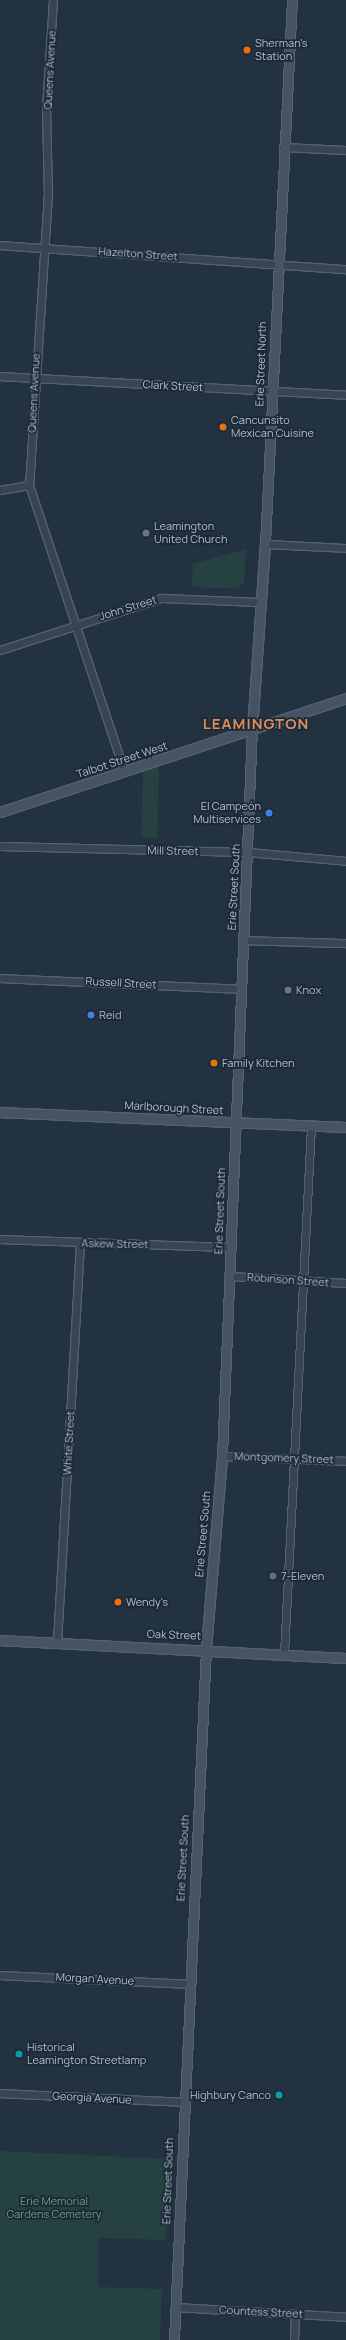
<!DOCTYPE html>
<html>
<head>
<meta charset="utf-8">
<style>
  body { margin:0 }
  #map { position:relative; width:346px; height:2340px; overflow:hidden; background:#233241; font-family:Manrope,sans-serif }
  div>[style] { position:absolute }
  [style*='--x'] { left:calc(var(--x)*1px); top:calc(var(--y)*1px); width:calc(var(--w)*1px); rotate:calc(var(--a)*1deg) }
  .green>* { inset:0; background:#254142; transform-origin:0 0 }
  .roads { filter:drop-shadow(1px 0 #55616e) drop-shadow(-1px 0 #55616e) drop-shadow(0 1px #55616e) drop-shadow(0 -1px #55616e) }
  .street>* { height:7px; margin:-3.5px; padding:0 3.5px; transform-origin:3.5px; border-radius:3.5px; background:#384451 }
  .secondary>* { height:9px; margin:-4.5px; padding:0 4.5px; transform-origin:4.5px; border-radius:4.5px; background:#455364 }
  .dots>* { width:11px; height:11px; translate:-50% -50%; box-sizing:border-box; border:2px solid #1c2936; border-radius:50% }
  span { translate:-50% -50%; white-space:nowrap; text-align:center; line-height:1.15; -webkit-text-stroke:3.5px #1c2936; paint-order:stroke }
  .poi-label { font-size:11px; color:#b4becb }
  .left { translate:0 -50%; text-align:left }
  .right { translate:-100% -50%; text-align:right }
  .street-label { font-size:11px; color:#b4becb }
  .park-label { font-size:11px; color:#699e72 }
  .district-label { font-size:15px; color:#dd8c5e; font-weight:700; letter-spacing:1px }
</style>
</head>
<body>
<div id="map">
  <div class="green">
    <i style="clip-path:polygon(246px 549px,244px 583px,237px 589px,192px 587px,193px 564px)"></i>
    <i style="left:159px;top:760px;width:78px;height:16px;rotate:91deg"></i>
    <i style="clip-path:polygon(0 2151px,170px 2159px,166px 2240px,99px 2238px,98px 2287px,162px 2289px,160px 2340px,0 2340px)"></i>
  </div>
  <div class="roads">
    <div class="street">
      <i style="--x:53;--y:0;--w:107;--a:93.7"></i>
      <i style="--x:46;--y:107;--w:86;--a:88.7"></i>
      <i style="--x:48;--y:193;--w:293;--a:93.7"></i>
      <i style="--x:29;--y:485;--w:301;--a:71.6"></i>
      <i style="--x:283;--y:147;--w:63;--a:2.7"></i>
      <i style="--x:0;--y:245;--w:347;--a:4"></i>
      <i style="--x:0;--y:376;--w:347;--a:3.1"></i>
      <i style="--x:0;--y:490;--w:29;--a:-10"></i>
      <i style="--x:265;--y:544;--w:81;--a:2.8"></i>
      <i style="--x:0;--y:650;--w:169;--a:-17.9"></i>
      <i style="--x:161;--y:598;--w:100;--a:2.3"></i>
      <i style="--x:0;--y:846;--w:248;--a:1.4"></i>
      <i style="--x:248;--y:852;--w:98;--a:5.2"></i>
      <i style="--x:243;--y:940;--w:103;--a:1.7"></i>
      <i style="--x:0;--y:978;--w:241;--a:2.6"></i>
      <i style="--x:0;--y:1239;--w:231;--a:2"></i>
      <i style="--x:230;--y:1276;--w:116;--a:3.5"></i>
      <i style="--x:222;--y:1456;--w:124;--a:2.3"></i>
      <i style="--x:57;--y:1642;--w:400;--a:-86.7"></i>
      <i style="--x:284;--y:1654;--w:529;--a:-87.07"></i>
      <i style="--x:0;--y:1975;--w:189;--a:2.7"></i>
      <i style="--x:0;--y:2093;--w:183;--a:2.8"></i>
      <i style="--x:175;--y:2307;--w:171;--a:3.3"></i>
      <i style="--x:294;--y:2340;--w:26;--a:-88"></i>
    </div>
    <div class="secondary">
      <i style="--x:0;--y:812;--w:364;--a:-18.2"></i>
      <i style="--x:0;--y:1112;--w:346;--a:2.5"></i>
      <i style="--x:0;--y:1640;--w:346;--a:3"></i>
      <i style="--x:174;--y:2340;--w:693;--a:-87.35"></i>
      <i style="--x:206;--y:1648;--w:193;--a:-85.2"></i>
      <i style="--x:222;--y:1456;--w:728;--a:-87.64"></i>
      <i style="--x:252;--y:729;--w:185;--a:-86"></i>
      <i style="--x:265;--y:544;--w:545;--a:-87.16"></i>
    </div>
  </div>
  <div class="dots">
    <i style="left:247px;top:50px;background:#e8710a"></i>
    <i style="left:223px;top:427px;background:#e8710a"></i>
    <i style="left:146px;top:533px;background:#6b7280"></i>
    <i style="left:269px;top:813px;background:#3f7fe0"></i>
    <i style="left:288px;top:990px;background:#6b7280"></i>
    <i style="left:91px;top:1015px;background:#3f7fe0"></i>
    <i style="left:214px;top:1063px;background:#e8710a"></i>
    <i style="left:273px;top:1576px;background:#5c6f8a"></i>
    <i style="left:118px;top:1602px;background:#e8710a"></i>
    <i style="left:19px;top:2054px;background:#0f9aa8"></i>
    <i style="left:279px;top:2095px;background:#0f9aa8"></i>
  </div>
  <div class="poi-label">
    <span class="left" style="left:255px;top:50px">Sherman's<br>Station</span>
    <span class="left" style="left:231px;top:427px">Cancunsito<br>Mexican Cuisine</span>
    <span class="left" style="left:154px;top:533px">Leamington<br>United Church</span>
    <span class="right" style="left:261px;top:813px">El Campeón<br>Multiservices</span>
    <span class="left" style="left:296px;top:990px">Knox</span>
    <span class="left" style="left:99px;top:1015px">Reid</span>
    <span class="left" style="left:222px;top:1063px">Family Kitchen</span>
    <span class="left" style="left:281px;top:1576px">7-Eleven</span>
    <span class="left" style="left:126px;top:1602px">Wendy's</span>
    <span class="left" style="left:27px;top:2054px">Historical<br>Leamington Streetlamp</span>
    <span class="right" style="left:271px;top:2095px">Highbury Canco</span>
  </div>
  <div class="street-label">
    <span style="left:50px;top:70px;rotate:-87deg">Queens Avenue</span>
    <span style="left:138px;top:254px;rotate:4deg">Hazelton Street</span>
    <span style="left:261px;top:364px;rotate:-88deg">Erie Street North</span>
    <span style="left:173px;top:386px;rotate:3deg">Clark Street</span>
    <span style="left:34px;top:393px;rotate:-87deg">Queens Avenue</span>
    <span style="left:128px;top:608px;rotate:-17deg">John Street</span>
    <span style="left:122px;top:760px;rotate:-18deg">Talbot Street West</span>
    <span style="left:173px;top:851px;rotate:1deg">Mill Street</span>
    <span style="left:234px;top:887px;rotate:-87deg">Erie Street South</span>
    <span style="left:121px;top:983px;rotate:3deg">Russell Street</span>
    <span style="left:174px;top:1108px;rotate:3deg">Marlborough Street</span>
    <span style="left:220px;top:1211px;rotate:-88deg">Erie Street South</span>
    <span style="left:115px;top:1244px;rotate:1deg">Askew Street</span>
    <span style="left:288px;top:1280px;rotate:4deg">Robinson Street</span>
    <span style="left:69px;top:1443px;rotate:-87deg">White Street</span>
    <span style="left:284px;top:1458px;rotate:2deg">Montgomery Street</span>
    <span style="left:203px;top:1534px;rotate:-85deg">Erie Street South</span>
    <span style="left:174px;top:1635px;rotate:2deg">Oak Street</span>
    <span style="left:183px;top:1858px;rotate:-87deg">Erie Street South</span>
    <span style="left:95px;top:1979px;rotate:3deg">Morgan Avenue</span>
    <span style="left:92px;top:2098px;rotate:3deg">Georgia Avenue</span>
    <span style="left:168px;top:2181px;rotate:-88deg">Erie Street South</span>
    <span style="left:261px;top:2312px;rotate:3deg">Countess Street</span>
  </div>
  <div class="park-label">
    <span style="left:54px;top:2208px">Erie Memorial<br>Gardens Cemetery</span>
  </div>
  <div class="district-label">
    <span style="left:256px;top:724px">LEAMINGTON</span>
  </div>
</div>
</body>
</html>
